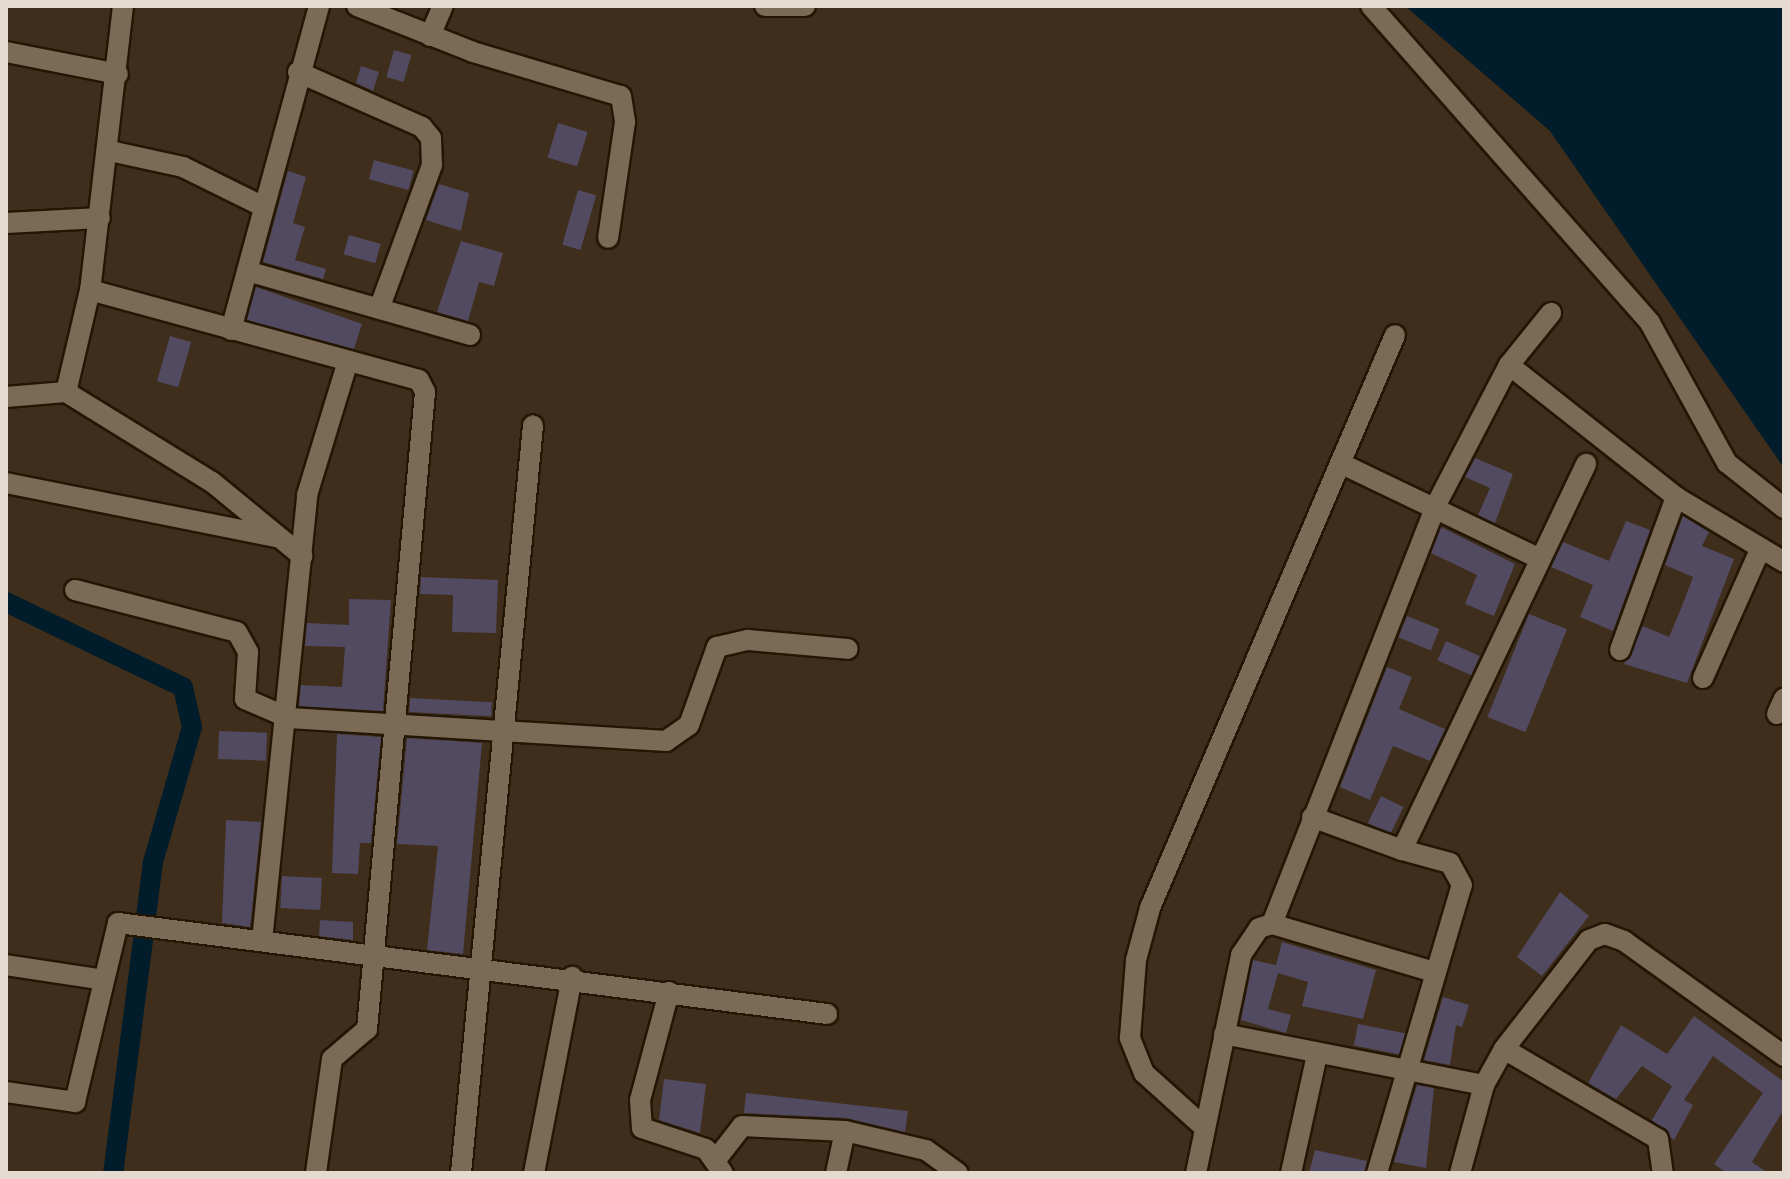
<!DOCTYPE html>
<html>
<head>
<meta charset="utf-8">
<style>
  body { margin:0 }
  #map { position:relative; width:1790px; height:1179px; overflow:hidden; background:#3e2e1b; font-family:"Space Grotesk",sans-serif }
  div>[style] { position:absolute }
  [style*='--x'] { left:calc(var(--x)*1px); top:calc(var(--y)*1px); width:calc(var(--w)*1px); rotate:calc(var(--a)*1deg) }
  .water>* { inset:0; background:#011d2b }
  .canal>* { height:20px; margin:-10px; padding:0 10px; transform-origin:10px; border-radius:10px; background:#011d2b }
  .building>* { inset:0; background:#514a61; transform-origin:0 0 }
  .roads { filter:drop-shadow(2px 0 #241604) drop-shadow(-2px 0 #241604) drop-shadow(0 2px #241604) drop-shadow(0 -2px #241604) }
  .minor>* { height:20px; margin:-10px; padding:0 10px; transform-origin:10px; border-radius:10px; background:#7b6a55 }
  span { translate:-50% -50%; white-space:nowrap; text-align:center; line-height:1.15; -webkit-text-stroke:7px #3e2e1b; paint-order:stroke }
  .frame { position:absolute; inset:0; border:8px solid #e4dacf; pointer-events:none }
</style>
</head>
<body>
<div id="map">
  <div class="water">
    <i style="clip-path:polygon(1405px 6px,1784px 6px,1784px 468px,1550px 131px)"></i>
  </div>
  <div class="canal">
    <i style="--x:6;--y:602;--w:196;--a:25.7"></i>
    <i style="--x:183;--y:687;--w:41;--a:77.3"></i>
    <i style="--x:192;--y:727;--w:141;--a:106.1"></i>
    <i style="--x:153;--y:862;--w:314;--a:97.3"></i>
  </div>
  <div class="building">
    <i style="left:394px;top:50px;width:18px;height:28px;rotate:16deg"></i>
    <i style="clip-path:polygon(361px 66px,379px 72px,373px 91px,356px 83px)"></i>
    <i style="left:558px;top:123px;width:31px;height:36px;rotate:17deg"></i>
    <i style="left:374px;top:160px;width:41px;height:20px;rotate:15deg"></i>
    <i style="clip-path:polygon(288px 171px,306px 177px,293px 223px,305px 227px,295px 260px,326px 269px,323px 279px,263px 262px)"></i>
    <i style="clip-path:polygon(439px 184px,469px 193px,461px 231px,426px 220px)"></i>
    <i style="left:578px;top:190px;width:19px;height:57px;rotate:16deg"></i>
    <i style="left:349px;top:235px;width:33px;height:20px;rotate:16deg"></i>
    <i style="clip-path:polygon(461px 241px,503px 253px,494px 286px,479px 282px,468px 321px,437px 312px)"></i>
    <i style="clip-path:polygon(256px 287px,362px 324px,354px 349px,247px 320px)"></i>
    <i style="left:170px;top:336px;width:22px;height:47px;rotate:16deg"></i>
    <i style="clip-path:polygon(1475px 458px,1513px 474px,1495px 523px,1478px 515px,1490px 488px,1465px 477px)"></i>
    <i style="clip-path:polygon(1683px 516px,1709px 532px,1702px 546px,1734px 559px,1687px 683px,1624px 664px,1643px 626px,1669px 637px,1682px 606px,1693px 577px,1665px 565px)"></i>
    <i style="clip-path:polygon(1626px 521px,1650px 530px,1613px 631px,1580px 617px,1593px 585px,1551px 567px,1563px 542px,1609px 561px)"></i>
    <i style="clip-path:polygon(1441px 527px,1515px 564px,1494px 616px,1465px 604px,1477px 575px,1431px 553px)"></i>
    <i style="clip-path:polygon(421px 577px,498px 580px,496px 633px,452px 632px,453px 595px,420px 594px)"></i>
    <i style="clip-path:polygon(349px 599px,391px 600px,383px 711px,299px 706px,301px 685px,342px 687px,345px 647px,305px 646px,307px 623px,349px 625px)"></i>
    <i style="left:1529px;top:614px;width:41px;height:111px;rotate:22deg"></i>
    <i style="left:1407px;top:616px;width:35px;height:23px;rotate:22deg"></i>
    <i style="left:1446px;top:641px;width:37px;height:21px;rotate:24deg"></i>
    <i style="clip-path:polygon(1387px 667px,1412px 677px,1399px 709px,1445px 729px,1430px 761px,1393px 746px,1370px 800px,1340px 787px)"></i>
    <i style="left:410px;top:698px;width:82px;height:14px;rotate:3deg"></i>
    <i style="left:219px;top:731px;width:48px;height:28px;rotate:2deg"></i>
    <i style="clip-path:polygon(337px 734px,381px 737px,371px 843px,360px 843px,358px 874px,332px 873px)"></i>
    <i style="clip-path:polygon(407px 738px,482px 743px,463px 954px,427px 950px,438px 846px,397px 844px)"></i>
    <i style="left:1381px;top:796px;width:25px;height:30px;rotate:26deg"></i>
    <i style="clip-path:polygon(226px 820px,261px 822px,250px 927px,222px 923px)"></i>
    <i style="left:282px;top:876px;width:40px;height:32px;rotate:3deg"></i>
    <i style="clip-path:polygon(1560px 892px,1589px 916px,1542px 976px,1517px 957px)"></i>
    <i style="clip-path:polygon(320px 920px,353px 922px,353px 940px,319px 936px)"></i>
    <i style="clip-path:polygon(1282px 942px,1376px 970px,1363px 1019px,1302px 1006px,1308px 982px,1278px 973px,1268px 1009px,1291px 1015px,1286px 1033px,1241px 1020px,1253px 960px,1276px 965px)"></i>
    <i style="clip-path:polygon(1443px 997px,1469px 1005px,1462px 1027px,1456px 1025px,1450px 1065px,1424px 1060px)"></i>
    <i style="clip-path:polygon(1694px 1016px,1784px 1082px,1784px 1109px,1752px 1162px,1768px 1173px,1727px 1173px,1714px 1164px,1763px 1093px,1713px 1056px,1684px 1100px,1693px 1105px,1674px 1140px,1652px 1120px,1672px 1086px,1642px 1066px,1616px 1099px,1588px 1083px,1621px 1025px,1667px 1054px)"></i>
    <i style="left:1358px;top:1024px;width:48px;height:22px;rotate:11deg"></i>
    <i style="clip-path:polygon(664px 1079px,706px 1084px,700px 1133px,659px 1120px)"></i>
    <i style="clip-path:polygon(1417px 1085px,1434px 1088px,1426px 1168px,1394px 1162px)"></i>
    <i style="clip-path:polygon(746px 1093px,908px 1111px,905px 1132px,846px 1118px,744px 1113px)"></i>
    <i style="clip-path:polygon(1315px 1150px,1367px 1161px,1364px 1173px,1309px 1173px)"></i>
  </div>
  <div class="roads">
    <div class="minor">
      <i style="--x:123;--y:6;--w:286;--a:96.6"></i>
      <i style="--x:90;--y:290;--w:105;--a:103.2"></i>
      <i style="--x:66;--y:392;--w:172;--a:31.7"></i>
      <i style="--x:212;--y:482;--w:117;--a:39.4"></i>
      <i style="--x:357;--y:6;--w:125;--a:21.6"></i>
      <i style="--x:473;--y:52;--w:154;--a:16.6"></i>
      <i style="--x:621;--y:96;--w:26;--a:81"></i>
      <i style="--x:625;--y:122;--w:117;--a:98.3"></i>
      <i style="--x:765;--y:6;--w:40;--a:0"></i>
      <i style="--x:1371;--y:6;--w:422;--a:48.6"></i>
      <i style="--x:1650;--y:323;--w:160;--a:61.2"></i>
      <i style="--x:1727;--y:463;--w:73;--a:38.3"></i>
      <i style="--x:430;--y:36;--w:33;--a:-67"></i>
      <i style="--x:6;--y:52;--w:114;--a:11.1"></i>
      <i style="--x:298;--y:72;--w:136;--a:23.9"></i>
      <i style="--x:422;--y:127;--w:14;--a:51"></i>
      <i style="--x:431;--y:138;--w:27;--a:88"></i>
      <i style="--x:432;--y:165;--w:153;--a:110.2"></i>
      <i style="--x:110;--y:151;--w:75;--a:12.4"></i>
      <i style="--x:183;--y:167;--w:90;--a:26.3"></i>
      <i style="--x:6;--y:223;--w:94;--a:-3"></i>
      <i style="--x:247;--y:271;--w:232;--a:16"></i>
      <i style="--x:90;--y:290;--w:341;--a:15.3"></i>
      <i style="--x:419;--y:380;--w:13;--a:63"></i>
      <i style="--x:425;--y:392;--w:640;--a:95.2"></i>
      <i style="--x:367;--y:1029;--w:46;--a:139.4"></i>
      <i style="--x:332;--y:1059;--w:115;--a:98"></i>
      <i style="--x:231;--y:330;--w:336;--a:-74.8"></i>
      <i style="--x:1509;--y:365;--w:213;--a:38.3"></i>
      <i style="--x:1676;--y:497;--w:126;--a:31"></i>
      <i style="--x:6;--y:397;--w:60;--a:-4.8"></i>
      <i style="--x:1340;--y:463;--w:222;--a:25.6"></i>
      <i style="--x:6;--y:483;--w:276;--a:11.3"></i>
      <i style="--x:75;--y:590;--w:167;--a:14.5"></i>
      <i style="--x:237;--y:632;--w:23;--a:61"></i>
      <i style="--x:248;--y:652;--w:47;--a:93.7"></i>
      <i style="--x:245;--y:699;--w:48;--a:23.4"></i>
      <i style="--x:289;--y:718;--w:378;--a:3.5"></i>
      <i style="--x:666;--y:741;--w:28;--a:-35"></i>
      <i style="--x:689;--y:725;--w:83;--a:-70.3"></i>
      <i style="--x:717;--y:647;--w:32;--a:-13"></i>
      <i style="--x:748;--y:640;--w:100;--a:5.1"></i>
      <i style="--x:1620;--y:650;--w:163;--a:-69.9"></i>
      <i style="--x:1703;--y:678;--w:142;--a:-66"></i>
      <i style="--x:1777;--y:714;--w:17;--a:-66"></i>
      <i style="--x:1312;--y:817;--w:96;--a:20.1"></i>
      <i style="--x:1272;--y:924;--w:450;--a:-68.6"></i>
      <i style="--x:1436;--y:505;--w:158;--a:-62.5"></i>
      <i style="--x:1509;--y:365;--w:67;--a:-51.1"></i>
      <i style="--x:262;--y:941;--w:448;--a:-84.2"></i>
      <i style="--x:307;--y:495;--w:140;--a:-73"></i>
      <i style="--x:6;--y:965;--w:94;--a:8.6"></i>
      <i style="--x:669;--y:992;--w:112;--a:105"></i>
      <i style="--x:640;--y:1100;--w:28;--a:86"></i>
      <i style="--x:642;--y:1128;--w:67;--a:18.2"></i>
      <i style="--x:706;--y:1149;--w:29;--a:55"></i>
      <i style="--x:1224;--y:1034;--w:265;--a:11.1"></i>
      <i style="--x:1504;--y:1049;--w:178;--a:30.3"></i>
      <i style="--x:1658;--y:1139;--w:34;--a:82"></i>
      <i style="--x:6;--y:1092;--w:70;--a:8.2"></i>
      <i style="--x:75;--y:1102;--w:184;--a:-76.5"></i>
      <i style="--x:118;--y:923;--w:715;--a:7.31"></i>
      <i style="--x:1205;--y:1128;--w:82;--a:-138"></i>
      <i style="--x:1144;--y:1073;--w:38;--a:-112"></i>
      <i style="--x:1130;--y:1038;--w:78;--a:-85.6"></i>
      <i style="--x:1136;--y:960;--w:54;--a:-74.9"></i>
      <i style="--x:1150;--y:908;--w:623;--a:-66.85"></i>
      <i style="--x:718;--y:1157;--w:39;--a:-52"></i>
      <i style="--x:742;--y:1126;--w:103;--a:2.8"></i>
      <i style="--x:845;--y:1131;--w:83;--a:13.2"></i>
      <i style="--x:926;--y:1150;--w:39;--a:36"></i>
      <i style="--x:461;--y:1173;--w:751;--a:-84.5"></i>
      <i style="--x:534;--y:1173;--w:200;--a:-79"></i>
      <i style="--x:836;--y:1173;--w:43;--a:-77.9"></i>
      <i style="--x:1196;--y:1173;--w:223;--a:-78.3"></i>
      <i style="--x:1241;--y:955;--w:32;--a:-56"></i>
      <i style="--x:1259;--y:928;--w:14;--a:-17"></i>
      <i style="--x:1272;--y:924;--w:166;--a:16.5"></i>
      <i style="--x:1291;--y:1173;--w:121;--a:-77.6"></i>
      <i style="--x:1377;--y:1173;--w:300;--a:-73.6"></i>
      <i style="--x:1462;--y:885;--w:25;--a:-119"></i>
      <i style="--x:1450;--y:863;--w:50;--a:-164.8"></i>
      <i style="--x:1402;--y:850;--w:428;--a:-64.5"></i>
      <i style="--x:1460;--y:1173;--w:91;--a:-74.7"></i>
      <i style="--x:1484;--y:1085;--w:41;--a:-60.9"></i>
      <i style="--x:1504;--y:1049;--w:138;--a:-52.1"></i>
      <i style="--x:1589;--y:940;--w:17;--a:-21"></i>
      <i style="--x:1605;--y:934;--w:20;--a:20"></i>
      <i style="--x:1624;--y:941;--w:197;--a:35.7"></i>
    </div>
  </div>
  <div class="frame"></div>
</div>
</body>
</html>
